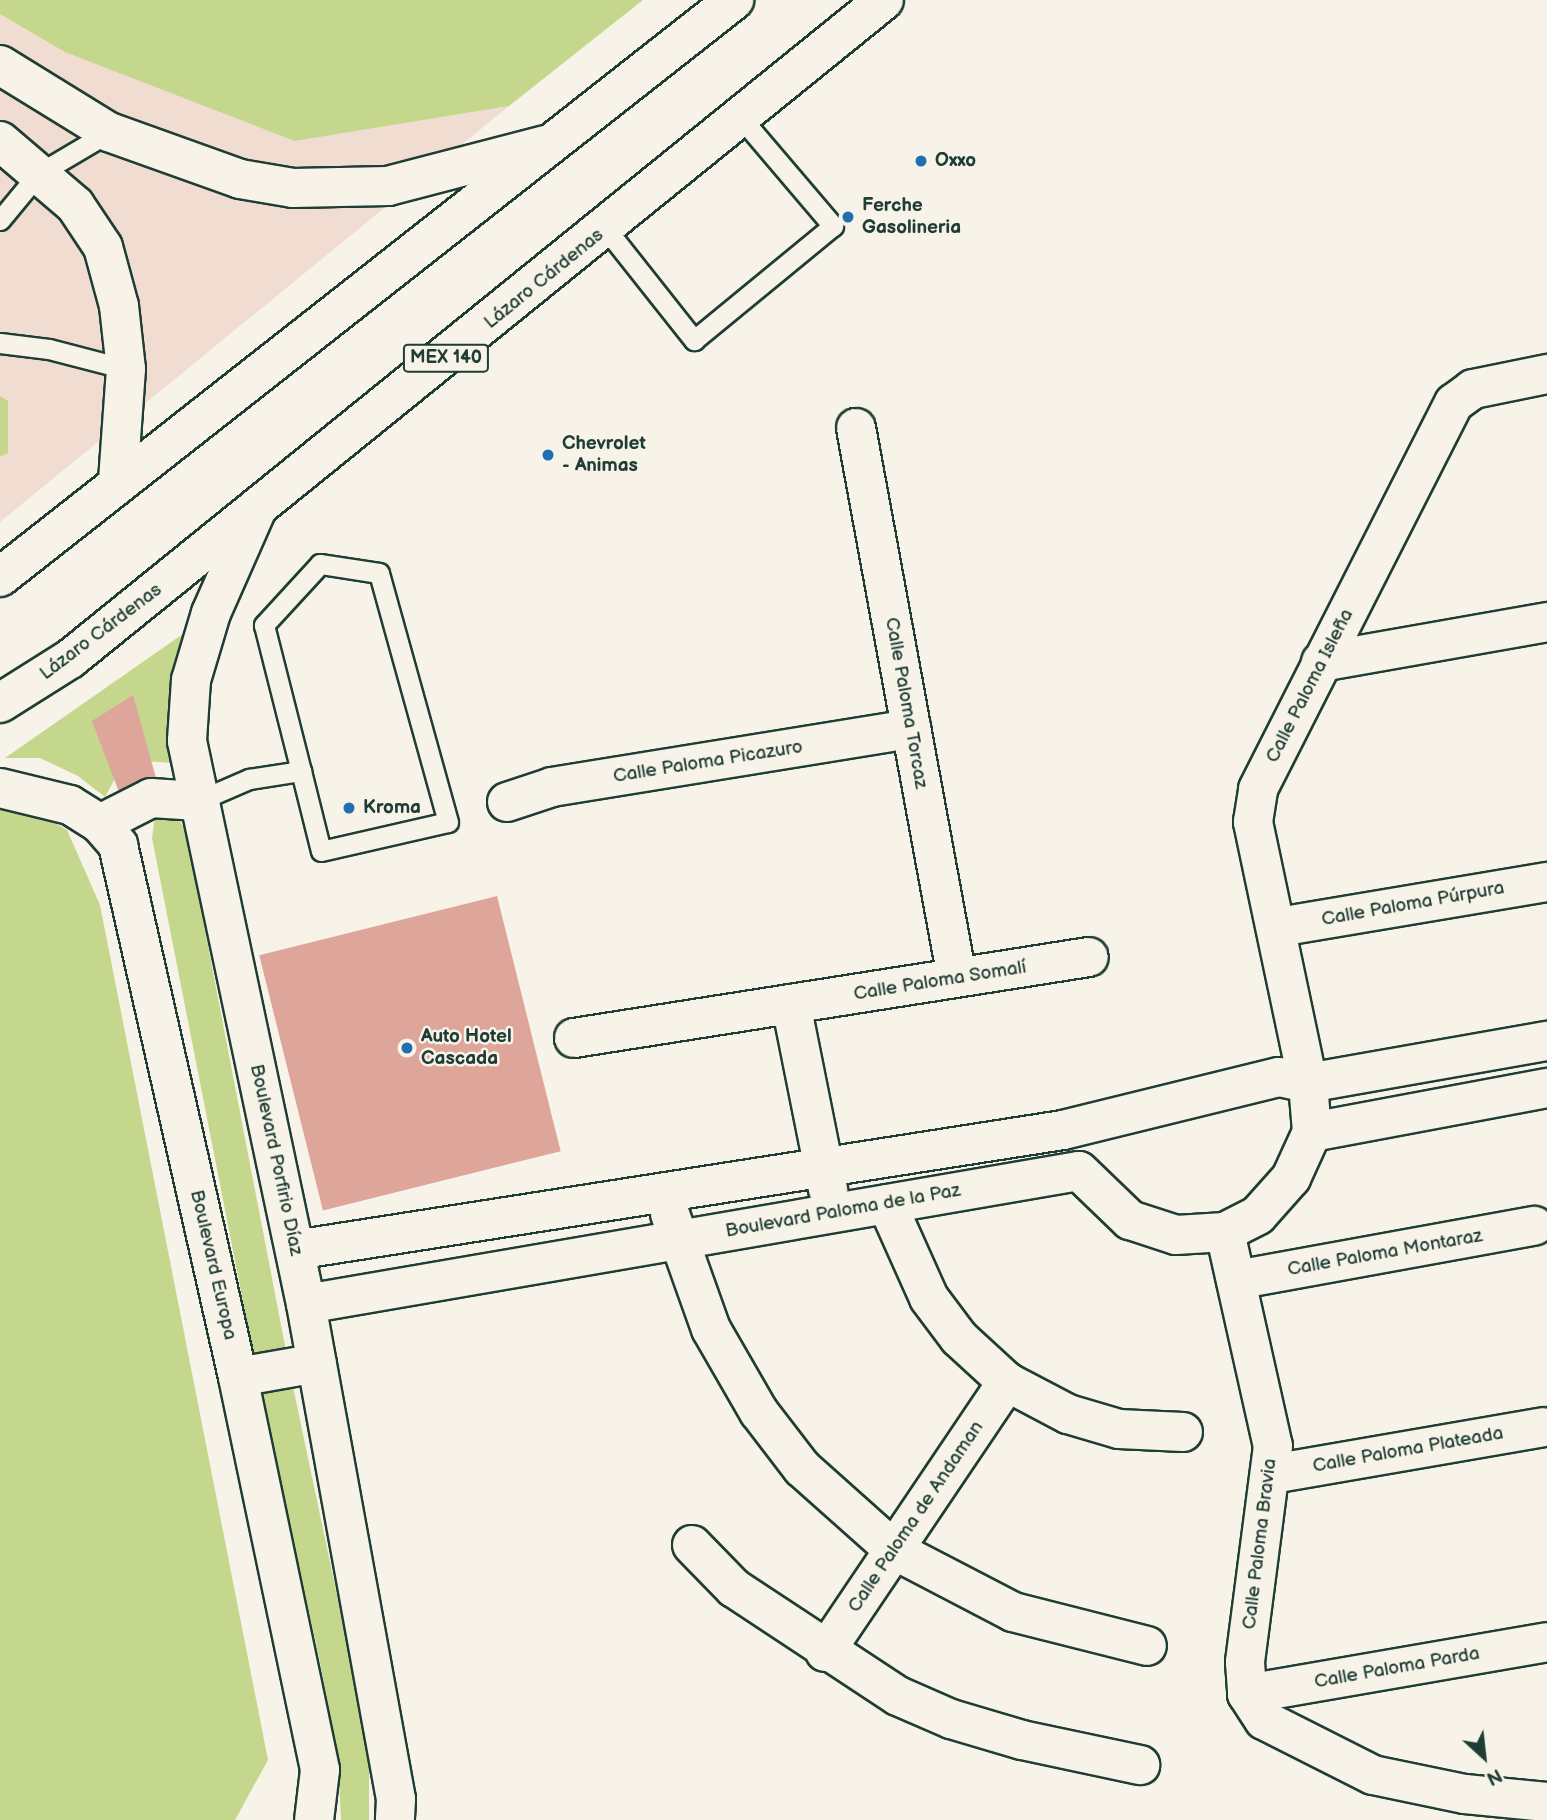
<!DOCTYPE html>
<html>
<head>
<meta charset="utf-8">
<style>
  body { margin:0 }
  #map { position:relative; width:1547px; height:1820px; overflow:hidden; background:#f7f3e8; font-family:"Balsamiq Sans",sans-serif }
  div>[style] { position:absolute }
  [style*='--x'] { left:calc(var(--x)*1px); top:calc(var(--y)*1px); width:calc(var(--w)*1px); rotate:calc(var(--a)*1deg) }
  .built>* { inset:0; background:#f0dcd1 }
  .green>* { inset:0; background:#c5d78c }
  .building>* { inset:0; background:#dea59a; transform-origin:0 0 }
  .roads { filter:drop-shadow(2px 0 #1f3d34) drop-shadow(-2px 0 #1f3d34) drop-shadow(0 2px #1f3d34) drop-shadow(0 -2px #1f3d34) }
  .lane>* { height:19px; margin:-9.5px; padding:0 9.5px; transform-origin:9.5px; border-radius:9.5px; background:#f7f3e8 }
  .street>* { height:38px; margin:-19px; padding:0 19px; transform-origin:19px; border-radius:19px; background:#f7f3e8 }
  .secondary>* { height:38px; margin:-19px; padding:0 19px; transform-origin:19px; border-radius:19px; background:#f7f3e8 }
  .highway>* { height:38px; margin:-19px; padding:0 19px; transform-origin:19px; border-radius:19px; background:#f7f3e8 }
  .dots>* { width:19px; height:19px; translate:-50% -50%; box-sizing:border-box; border:4px solid #f7f3e8; border-radius:50% }
  span { translate:-50% -50%; white-space:nowrap; text-align:center; line-height:1.15; -webkit-text-stroke:5px #f7f3e8; paint-order:stroke }
  .shield-label span { padding:2px 5px; background:#f7f3e8; border:2px solid; border-radius:5px; -webkit-text-stroke-width:0 }
  .shield-label { font-size:18px; color:#1f3d34; font-weight:700 }
  .poi-label { font-size:19px; color:#1f3d34; font-weight:700 }
  .left { translate:0 -50%; text-align:left }
  .street-label { font-size:19px; color:#1f3d34 }
  .north { position:absolute; left:1449px; top:1722px; width:70px; height:70px; -webkit-text-stroke:5px #f7f3e8; paint-order:stroke; rotate:153deg; font-size:19px; font-weight:700; line-height:28px; text-align:center; color:#1f3d34 }
  .north::after { content:''; display:block; margin:auto; width:24px; height:32px; background:#1f3d34; clip-path:polygon(50% 0,100% 100%,50% 72%,0 100%) }
</style>
</head>
<body>
<div id="map">
  <div class="built">
    <i style="clip-path:polygon(0 11px,295px 141px,509px 106px,0 522px)"></i>
  </div>
  <div class="green">
    <i style="clip-path:polygon(0 0,643px 0,509px 106px,295px 141px,65px 52px,0 14px)"></i>
    <i style="clip-path:polygon(0 396px,8px 401px,8px 453px,0 457px)"></i>
    <i style="clip-path:polygon(193px 627px,173px 763px,144px 761px,119px 771px,105px 797px,78px 776px,40px 758px,5px 758px)"></i>
    <i style="clip-path:polygon(14px 799px,67px 830px,100px 905px,268px 1760px,235px 1820px,0 1820px,0 802px)"></i>
    <i style="clip-path:polygon(176px 814px,186px 832px,292px 1382px,369px 1747px,369px 1820px,341px 1820px,338px 1756px,320px 1662px,260px 1388px,152px 838px,155px 815px)"></i>
  </div>
  <div class="building">
    <i style="clip-path:polygon(133px 695px,156px 778px,119px 792px,92px 721px)"></i>
    <i style="left:497px;top:896px;width:263px;height:245px;rotate:76deg"></i>
  </div>
  <div class="roads">
    <div class="lane">
      <i style="--x:0;--y:220;--w:60;--a:-50.4"></i>
      <i style="--x:38;--y:174;--w:82;--a:-30.6"></i>
      <i style="--x:606;--y:229;--w:142;--a:51.6"></i>
      <i style="--x:694;--y:340;--w:180;--a:-39.4"></i>
      <i style="--x:833;--y:226;--w:140;--a:-130.4"></i>
      <i style="--x:0;--y:343;--w:49;--a:7"></i>
      <i style="--x:49;--y:349;--w:80;--a:14.6"></i>
      <i style="--x:198;--y:801;--w:56;--a:-23.3"></i>
      <i style="--x:249;--y:779;--w:53;--a:-8.7"></i>
      <i style="--x:301;--y:771;--w:82;--a:76"></i>
      <i style="--x:321;--y:851;--w:130;--a:-12.9"></i>
      <i style="--x:448;--y:822;--w:258;--a:-105.5"></i>
      <i style="--x:379;--y:573;--w:60;--a:-171.3"></i>
      <i style="--x:320;--y:564;--w:83;--a:132.6"></i>
      <i style="--x:264;--y:625;--w:151;--a:75.8"></i>
    </div>
    <div class="street">
      <i style="--x:0;--y:65;--w:128;--a:31.6"></i>
      <i style="--x:109;--y:132;--w:139;--a:19.7"></i>
      <i style="--x:240;--y:179;--w:54;--a:9.6"></i>
      <i style="--x:293;--y:188;--w:95;--a:-1.2"></i>
      <i style="--x:388;--y:186;--w:162;--a:-14.6"></i>
      <i style="--x:0;--y:141;--w:99;--a:40.5"></i>
      <i style="--x:75;--y:205;--w:50;--a:56.3"></i>
      <i style="--x:103;--y:247;--w:61;--a:74.8"></i>
      <i style="--x:119;--y:306;--w:63;--a:83.7"></i>
      <i style="--x:126;--y:369;--w:111;--a:94.1"></i>
      <i style="--x:856;--y:428;--w:559;--a:79.59"></i>
      <i style="--x:1321;--y:662;--w:230;--a:-10"></i>
      <i style="--x:507;--y:802;--w:47;--a:-18.4"></i>
      <i style="--x:552;--y:787;--w:364;--a:-9.2"></i>
      <i style="--x:1278;--y:927;--w:273;--a:-9.5"></i>
      <i style="--x:791;--y:1004;--w:190;--a:78.7"></i>
      <i style="--x:574;--y:1038;--w:521;--a:-8.94"></i>
      <i style="--x:1312;--y:1132;--w:239;--a:-10.6"></i>
      <i style="--x:887;--y:1204;--w:103;--a:65.9"></i>
      <i style="--x:929;--y:1298;--w:50;--a:53.1"></i>
      <i style="--x:959;--y:1338;--w:65;--a:42.5"></i>
      <i style="--x:1007;--y:1382;--w:69;--a:27.7"></i>
      <i style="--x:1068;--y:1414;--w:53;--a:16.4"></i>
      <i style="--x:1119;--y:1429;--w:64;--a:2.7"></i>
      <i style="--x:670;--y:1214;--w:122;--a:70.4"></i>
      <i style="--x:711;--y:1329;--w:96;--a:60"></i>
      <i style="--x:759;--y:1412;--w:71;--a:52.5"></i>
      <i style="--x:802;--y:1468;--w:123;--a:41.7"></i>
      <i style="--x:894;--y:1550;--w:134;--a:27.5"></i>
      <i style="--x:1013;--y:1612;--w:138;--a:14.2"></i>
      <i style="--x:1225;--y:1232;--w:219;--a:77.4"></i>
      <i style="--x:1273;--y:1446;--w:218;--a:97.4"></i>
      <i style="--x:1245;--y:1662;--w:32;--a:86"></i>
      <i style="--x:295;--y:1250;--w:777;--a:-8.88"></i>
      <i style="--x:1063;--y:1130;--w:222;--a:-13.8"></i>
      <i style="--x:1279;--y:1077;--w:30;--a:12"></i>
      <i style="--x:1308;--y:1083;--w:243;--a:-10"></i>
      <i style="--x:1236;--y:1280;--w:303;--a:-10.3"></i>
      <i style="--x:306;--y:1304;--w:784;--a:-9.76"></i>
      <i style="--x:1079;--y:1171;--w:71;--a:43.9"></i>
      <i style="--x:1130;--y:1220;--w:48;--a:18.1"></i>
      <i style="--x:1176;--y:1235;--w:49;--a:-3.5"></i>
      <i style="--x:1225;--y:1232;--w:37;--a:-27"></i>
      <i style="--x:1258;--y:1215;--w:50;--a:-48.3"></i>
      <i style="--x:1291;--y:1178;--w:51;--a:-65.5"></i>
      <i style="--x:1312;--y:1132;--w:49;--a:-94.7"></i>
      <i style="--x:1308;--y:1083;--w:267;--a:-101.9"></i>
      <i style="--x:1253;--y:822;--w:33;--a:-81"></i>
      <i style="--x:1258;--y:789;--w:433;--a:-63.1"></i>
      <i style="--x:1454;--y:403;--w:24;--a:-36"></i>
      <i style="--x:1473;--y:389;--w:76;--a:-11.5"></i>
      <i style="--x:1272;--y:1474;--w:275;--a:-9.8"></i>
      <i style="--x:692;--y:1545;--w:60;--a:45.7"></i>
      <i style="--x:734;--y:1588;--w:196;--a:33.4"></i>
      <i style="--x:898;--y:1696;--w:58;--a:23.5"></i>
      <i style="--x:951;--y:1719;--w:74;--a:16.5"></i>
      <i style="--x:1022;--y:1740;--w:121;--a:12"></i>
      <i style="--x:825;--y:1652;--w:326;--a:-56"></i>
      <i style="--x:1247;--y:1694;--w:31;--a:57"></i>
      <i style="--x:1264;--y:1720;--w:122;--a:26.8"></i>
      <i style="--x:1373;--y:1775;--w:94;--a:11.7"></i>
      <i style="--x:1465;--y:1794;--w:82;--a:5.6"></i>
      <i style="--x:1247;--y:1694;--w:304;--a:-9.8"></i>
    </div>
    <div class="secondary">
      <i style="--x:256;--y:511;--w:111;--a:113.8"></i>
      <i style="--x:211;--y:613;--w:70;--a:106.6"></i>
      <i style="--x:191;--y:680;--w:61;--a:93.8"></i>
      <i style="--x:187;--y:741;--w:575;--a:78.07"></i>
      <i style="--x:306;--y:1304;--w:503;--a:79.7"></i>
      <i style="--x:396;--y:1799;--w:21;--a:93"></i>
      <i style="--x:0;--y:788;--w:72;--a:13.7"></i>
      <i style="--x:70;--y:805;--w:36;--a:32"></i>
      <i style="--x:100;--y:824;--w:28;--a:49"></i>
      <i style="--x:118;--y:845;--w:545;--a:77.29"></i>
      <i style="--x:238;--y:1377;--w:401;--a:78.2"></i>
      <i style="--x:320;--y:1770;--w:50;--a:96.8"></i>
      <i style="--x:100;--y:824;--w:57;--a:-27"></i>
      <i style="--x:151;--y:798;--w:47;--a:3.7"></i>
      <i style="--x:238;--y:1377;--w:80;--a:-10"></i>
    </div>
    <div class="highway">
      <i style="--x:0;--y:577;--w:934;--a:-38.17"></i>
      <i style="--x:0;--y:703;--w:83;--a:-32.2"></i>
      <i style="--x:70;--y:659;--w:1047;--a:-38.99"></i>
    </div>
  </div>
  <div class="dots">
    <i style="left:921px;top:161px;background:#1f6fb2"></i>
    <i style="left:848px;top:217px;background:#1f6fb2"></i>
    <i style="left:548px;top:455px;background:#1f6fb2"></i>
    <i style="left:349px;top:808px;background:#1f6fb2"></i>
    <i style="left:407px;top:1048px;background:#1f6fb2"></i>
  </div>
  <div class="shield-label">
    <span style="left:446px;top:358px">MEX 140</span>
  </div>
  <div class="poi-label">
    <span class="left" style="left:935px;top:161px">Oxxo</span>
    <span class="left" style="left:862px;top:217px">Ferche<br>Gasolineria</span>
    <span class="left" style="left:562px;top:455px">Chevrolet<br>- Animas</span>
    <span class="left" style="left:363px;top:808px">Kroma</span>
    <span class="left" style="left:421px;top:1048px">Auto Hotel<br>Cascada</span>
  </div>
  <div class="street-label">
    <span style="left:544px;top:279px;rotate:-39deg">Lázaro Cárdenas</span>
    <span style="left:101px;top:632px;rotate:-37deg">Lázaro Cárdenas</span>
    <span style="left:1310px;top:686px;rotate:-63deg">Calle Paloma Isleña</span>
    <span style="left:906px;top:703px;rotate:80deg">Calle Paloma Torcaz</span>
    <span style="left:708px;top:762px;rotate:-9deg">Calle Paloma Picazuro</span>
    <span style="left:1413px;top:904px;rotate:-10deg">Calle Paloma Púrpura</span>
    <span style="left:940px;top:981px;rotate:-9deg">Calle Paloma Somalí</span>
    <span style="left:276px;top:1160px;rotate:78deg">Boulevard Porfirio Díaz</span>
    <span style="left:843px;top:1211px;rotate:-10deg">Boulevard Paloma de la Paz</span>
    <span style="left:1385px;top:1253px;rotate:-10deg">Calle Paloma Montaraz</span>
    <span style="left:213px;top:1265px;rotate:77deg">Boulevard Europa</span>
    <span style="left:1408px;top:1450px;rotate:-10deg">Calle Paloma Plateada</span>
    <span style="left:916px;top:1517px;rotate:-56deg">Calle Paloma de Andaman</span>
    <span style="left:1260px;top:1544px;rotate:-83deg">Calle Paloma Bravia</span>
    <span style="left:1397px;top:1668px;rotate:-10deg">Calle Paloma Parda</span>
  </div>
  <div class="north">N</div>
</div>
</body>
</html>
